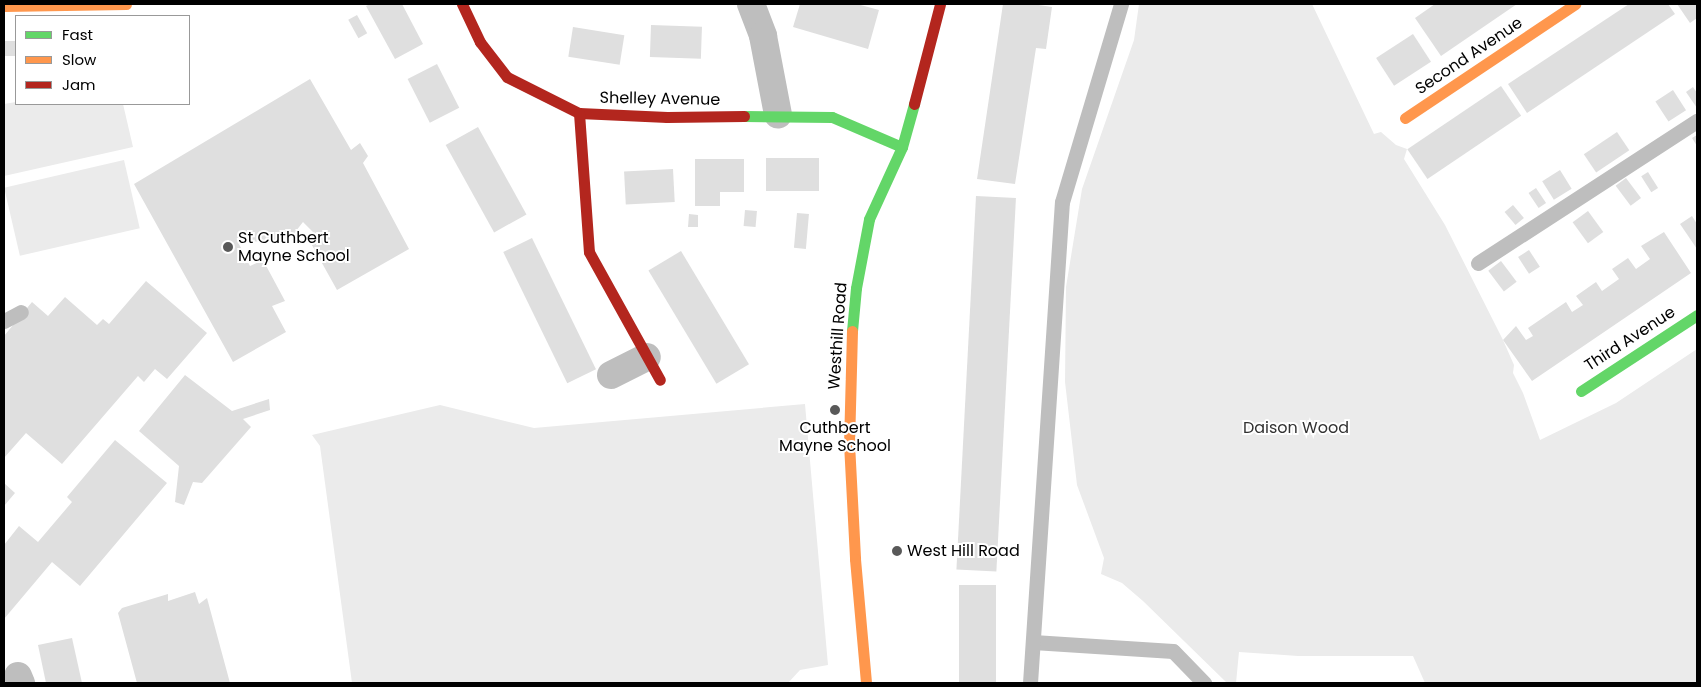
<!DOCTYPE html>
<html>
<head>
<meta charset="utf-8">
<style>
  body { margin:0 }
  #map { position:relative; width:1701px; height:687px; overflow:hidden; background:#fff; font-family:Poppins,sans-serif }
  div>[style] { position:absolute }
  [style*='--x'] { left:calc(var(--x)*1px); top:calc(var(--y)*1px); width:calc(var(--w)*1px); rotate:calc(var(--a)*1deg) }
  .green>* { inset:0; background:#ebebeb; transform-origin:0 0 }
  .building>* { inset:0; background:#dfdfdf; transform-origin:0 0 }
  .lane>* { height:15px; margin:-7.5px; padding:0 7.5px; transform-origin:7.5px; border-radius:7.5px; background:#bebebe }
  .street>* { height:28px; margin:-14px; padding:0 14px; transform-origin:14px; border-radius:14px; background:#bebebe }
  .fast>* { height:11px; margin:-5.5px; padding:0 5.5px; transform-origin:5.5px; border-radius:5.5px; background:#63d668 }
  .slow>* { height:11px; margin:-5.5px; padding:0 5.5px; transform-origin:5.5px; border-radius:5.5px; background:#ff974d }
  .jam>* { height:11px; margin:-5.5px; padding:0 5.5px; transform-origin:5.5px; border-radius:5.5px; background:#b3261e }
  .dots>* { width:14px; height:14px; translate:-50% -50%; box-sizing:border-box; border:2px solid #fff; border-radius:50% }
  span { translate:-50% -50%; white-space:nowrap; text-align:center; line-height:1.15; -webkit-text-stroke:4px #fff; paint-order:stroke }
  .street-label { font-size:16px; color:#000 }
  .poi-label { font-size:16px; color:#000 }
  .left { translate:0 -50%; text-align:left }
  .park-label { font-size:16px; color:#323232 }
  .frame { position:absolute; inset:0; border:5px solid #000; pointer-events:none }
  .legend { position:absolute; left:15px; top:15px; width:175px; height:90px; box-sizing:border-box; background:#fff; border:1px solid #999; margin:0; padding:6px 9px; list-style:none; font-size:15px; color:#000 }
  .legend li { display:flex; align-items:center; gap:10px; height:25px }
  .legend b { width:25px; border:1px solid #999 }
</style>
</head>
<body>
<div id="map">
  <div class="green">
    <i style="clip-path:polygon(1139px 4px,1312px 4px,1374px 134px,1381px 132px,1396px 145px,1407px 149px,1404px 159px,1445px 225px,1503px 340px,1514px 365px,1513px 373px,1523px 393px,1540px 440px,1616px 403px,1697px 349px,1697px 683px,1425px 683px,1413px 656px,1298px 656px,1239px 652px,1236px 683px,1226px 682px,1143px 601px,1122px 583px,1101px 574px,1104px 558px,1077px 485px,1065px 382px,1066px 287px,1082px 189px,1134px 40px)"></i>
    <i style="clip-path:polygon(16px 102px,16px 104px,123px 104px,133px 147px,4px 176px,4px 104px)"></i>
    <i style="left:124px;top:160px;width:70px;height:123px;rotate:77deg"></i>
    <i style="clip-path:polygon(805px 404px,828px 665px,800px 670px,788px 683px,352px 683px,320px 446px,312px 435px,440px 405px,534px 428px)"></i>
  </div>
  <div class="building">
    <i style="clip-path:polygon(370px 4px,402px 4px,423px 44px,395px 59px,366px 6px)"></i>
    <i style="clip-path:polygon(800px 4px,857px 4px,879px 10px,868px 49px,793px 27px)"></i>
    <i style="clip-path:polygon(1003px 4px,1032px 4px,1052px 7px,1046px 49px,1036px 48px,1015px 184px,977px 179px)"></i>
    <i style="clip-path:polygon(1435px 4px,1517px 4px,1441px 56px,1415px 18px)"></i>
    <i style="clip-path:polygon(1629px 4px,1668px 4px,1675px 14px,1527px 113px,1508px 84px)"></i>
    <i style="clip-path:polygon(1677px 4px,1697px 4px,1697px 18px,1690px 23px)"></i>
    <i style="left:357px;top:15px;width:21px;height:10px;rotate:61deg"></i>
    <i style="left:651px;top:25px;width:51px;height:32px;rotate:2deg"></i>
    <i style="left:573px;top:27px;width:52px;height:30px;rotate:9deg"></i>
    <i style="left:1413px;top:34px;width:33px;height:44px;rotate:57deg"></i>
    <i style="left:4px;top:41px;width:12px;height:15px"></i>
    <i style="left:437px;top:64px;width:49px;height:33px;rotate:63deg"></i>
    <i style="clip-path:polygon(310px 79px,351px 150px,360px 143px,368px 156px,363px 163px,409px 249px,337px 290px,308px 238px,313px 232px,303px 222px,292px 236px,275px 241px,238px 242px,250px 266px,263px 260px,285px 301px,272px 306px,286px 332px,233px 362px,134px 184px)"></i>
    <i style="left:1501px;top:86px;width:36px;height:113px;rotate:56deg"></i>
    <i style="clip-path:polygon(1693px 87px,1697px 93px,1697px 108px,1686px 92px)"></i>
    <i style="left:1673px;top:90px;width:24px;height:21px;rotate:57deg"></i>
    <i style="left:478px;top:127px;width:100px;height:37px;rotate:61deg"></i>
    <i style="left:1617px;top:132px;width:22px;height:40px;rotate:56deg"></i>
    <i style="clip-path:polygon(1697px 135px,1697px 146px,1692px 138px)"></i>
    <i style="left:819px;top:158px;width:33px;height:53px;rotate:90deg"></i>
    <i style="clip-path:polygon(695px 159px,744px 159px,744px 192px,720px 192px,720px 206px,695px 206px)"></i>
    <i style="left:673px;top:169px;width:33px;height:49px;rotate:87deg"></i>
    <i style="left:1560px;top:170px;width:22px;height:21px;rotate:58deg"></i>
    <i style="left:1648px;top:172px;width:19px;height:8px;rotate:58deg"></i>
    <i style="left:1626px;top:178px;width:25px;height:13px;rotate:53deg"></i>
    <i style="left:1536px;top:188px;width:18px;height:9px;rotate:56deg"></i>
    <i style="left:976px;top:196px;width:40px;height:374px;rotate:3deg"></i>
    <i style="left:1513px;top:205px;width:17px;height:11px;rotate:50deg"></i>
    <i style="left:745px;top:210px;width:12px;height:16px;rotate:5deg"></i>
    <i style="left:1588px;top:211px;width:26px;height:19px;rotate:54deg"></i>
    <i style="left:797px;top:213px;width:12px;height:35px;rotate:5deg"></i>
    <i style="clip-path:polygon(689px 214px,698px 215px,698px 227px,688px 227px)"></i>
    <i style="clip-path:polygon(1692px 216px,1697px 224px,1697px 249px,1680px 224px)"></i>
    <i style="clip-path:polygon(1664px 232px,1691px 273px,1532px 381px,1503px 340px,1516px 326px,1526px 340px,1533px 336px,1528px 328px,1566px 302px,1572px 312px,1583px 305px,1576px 296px,1596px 282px,1602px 291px,1619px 279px,1612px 269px,1628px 258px,1636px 269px,1650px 259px,1641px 246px)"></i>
    <i style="left:532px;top:238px;width:146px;height:32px;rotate:64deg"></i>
    <i style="left:1529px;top:250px;width:20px;height:13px;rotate:57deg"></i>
    <i style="left:681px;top:251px;width:132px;height:38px;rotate:59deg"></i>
    <i style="left:1501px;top:261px;width:26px;height:16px;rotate:53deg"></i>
    <i style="clip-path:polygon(146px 281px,207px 333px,167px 379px,155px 369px,144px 382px,138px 376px,62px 464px,26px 433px,4px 458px,4px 336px,32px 302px,48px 316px,65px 297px,97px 325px,103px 319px,109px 324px)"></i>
    <i style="clip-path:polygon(185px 375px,232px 411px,269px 399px,270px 410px,243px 419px,251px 427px,202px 483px,193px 482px,184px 505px,175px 502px,179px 466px,139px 431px)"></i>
    <i style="clip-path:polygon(115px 440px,167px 483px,80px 586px,52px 562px,4px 619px,4px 545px,19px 526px,38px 542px,72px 502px,67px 497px)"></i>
    <i style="clip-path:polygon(4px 483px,15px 493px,4px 506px)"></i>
    <i style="left:959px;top:585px;width:37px;height:98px"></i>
    <i style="clip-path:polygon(195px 592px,199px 604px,207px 598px,230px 683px,137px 683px,118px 613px,122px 608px,168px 594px,168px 601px)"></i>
    <i style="clip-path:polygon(72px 638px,82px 683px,46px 683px,38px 645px)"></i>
  </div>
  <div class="lane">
    <i style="--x:1478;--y:263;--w:261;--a:-33"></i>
    <i style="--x:4;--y:321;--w:19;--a:-28"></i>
    <i style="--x:1033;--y:642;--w:140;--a:3.7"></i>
    <i style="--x:1173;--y:651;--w:45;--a:45.9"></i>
    <i style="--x:1030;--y:683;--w:482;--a:-86.2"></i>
    <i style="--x:1062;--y:202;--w:207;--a:-73.4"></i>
  </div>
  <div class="street">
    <i style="--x:751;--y:4;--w:34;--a:69"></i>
    <i style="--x:763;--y:36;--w:80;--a:79.2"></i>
    <i style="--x:611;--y:375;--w:40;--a:-26.6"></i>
    <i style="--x:18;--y:676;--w:8;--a:67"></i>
  </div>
  <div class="fast">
    <i style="--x:744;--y:116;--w:88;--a:0.7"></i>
    <i style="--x:832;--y:117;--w:76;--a:23.2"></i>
    <i style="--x:852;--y:331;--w:43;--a:-84.7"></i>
    <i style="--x:856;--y:288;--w:70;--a:-79.3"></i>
    <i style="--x:869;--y:219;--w:79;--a:-65.4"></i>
    <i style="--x:902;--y:147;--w:45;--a:-74.4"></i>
    <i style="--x:1581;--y:391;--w:139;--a:-33.2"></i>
  </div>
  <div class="slow">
    <i style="--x:4;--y:6;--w:122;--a:-0.9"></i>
    <i style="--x:1405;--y:118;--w:205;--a:-33.8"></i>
    <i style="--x:852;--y:331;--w:112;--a:91.5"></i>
    <i style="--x:849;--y:443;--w:116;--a:87"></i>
    <i style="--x:855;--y:559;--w:124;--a:84.9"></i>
  </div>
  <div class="jam">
    <i style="--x:462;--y:4;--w:42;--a:64.7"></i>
    <i style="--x:480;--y:42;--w:44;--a:52.4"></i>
    <i style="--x:507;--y:77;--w:80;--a:26.6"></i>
    <i style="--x:579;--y:113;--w:88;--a:2.6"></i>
    <i style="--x:667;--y:117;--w:77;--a:-0.7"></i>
    <i style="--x:914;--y:104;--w:103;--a:-75.4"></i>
    <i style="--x:579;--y:113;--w:139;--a:85.9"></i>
    <i style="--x:589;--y:252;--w:146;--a:61"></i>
  </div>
  <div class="dots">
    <i style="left:228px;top:247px;background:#595959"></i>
    <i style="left:835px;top:410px;background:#595959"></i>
    <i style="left:897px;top:551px;background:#595959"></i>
  </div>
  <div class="street-label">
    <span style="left:1469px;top:56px;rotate:-34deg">Second Avenue</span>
    <span style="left:660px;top:99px;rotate:1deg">Shelley Avenue</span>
    <span style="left:838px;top:336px;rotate:-86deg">Westhill Road</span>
    <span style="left:1630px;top:339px;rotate:-33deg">Third Avenue</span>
  </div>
  <div class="poi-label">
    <span class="left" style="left:238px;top:247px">St Cuthbert<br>Mayne School</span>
    <span style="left:835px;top:437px">Cuthbert<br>Mayne School</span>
    <span class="left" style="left:907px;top:551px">West Hill Road</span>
  </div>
  <div class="park-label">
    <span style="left:1296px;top:428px">Daison Wood</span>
  </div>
  <div class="frame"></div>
  <ul class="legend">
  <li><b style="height:6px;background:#63d668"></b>Fast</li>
  <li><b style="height:6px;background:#ff974d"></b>Slow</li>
  <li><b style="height:6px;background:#b3261e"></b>Jam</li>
  </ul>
</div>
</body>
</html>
